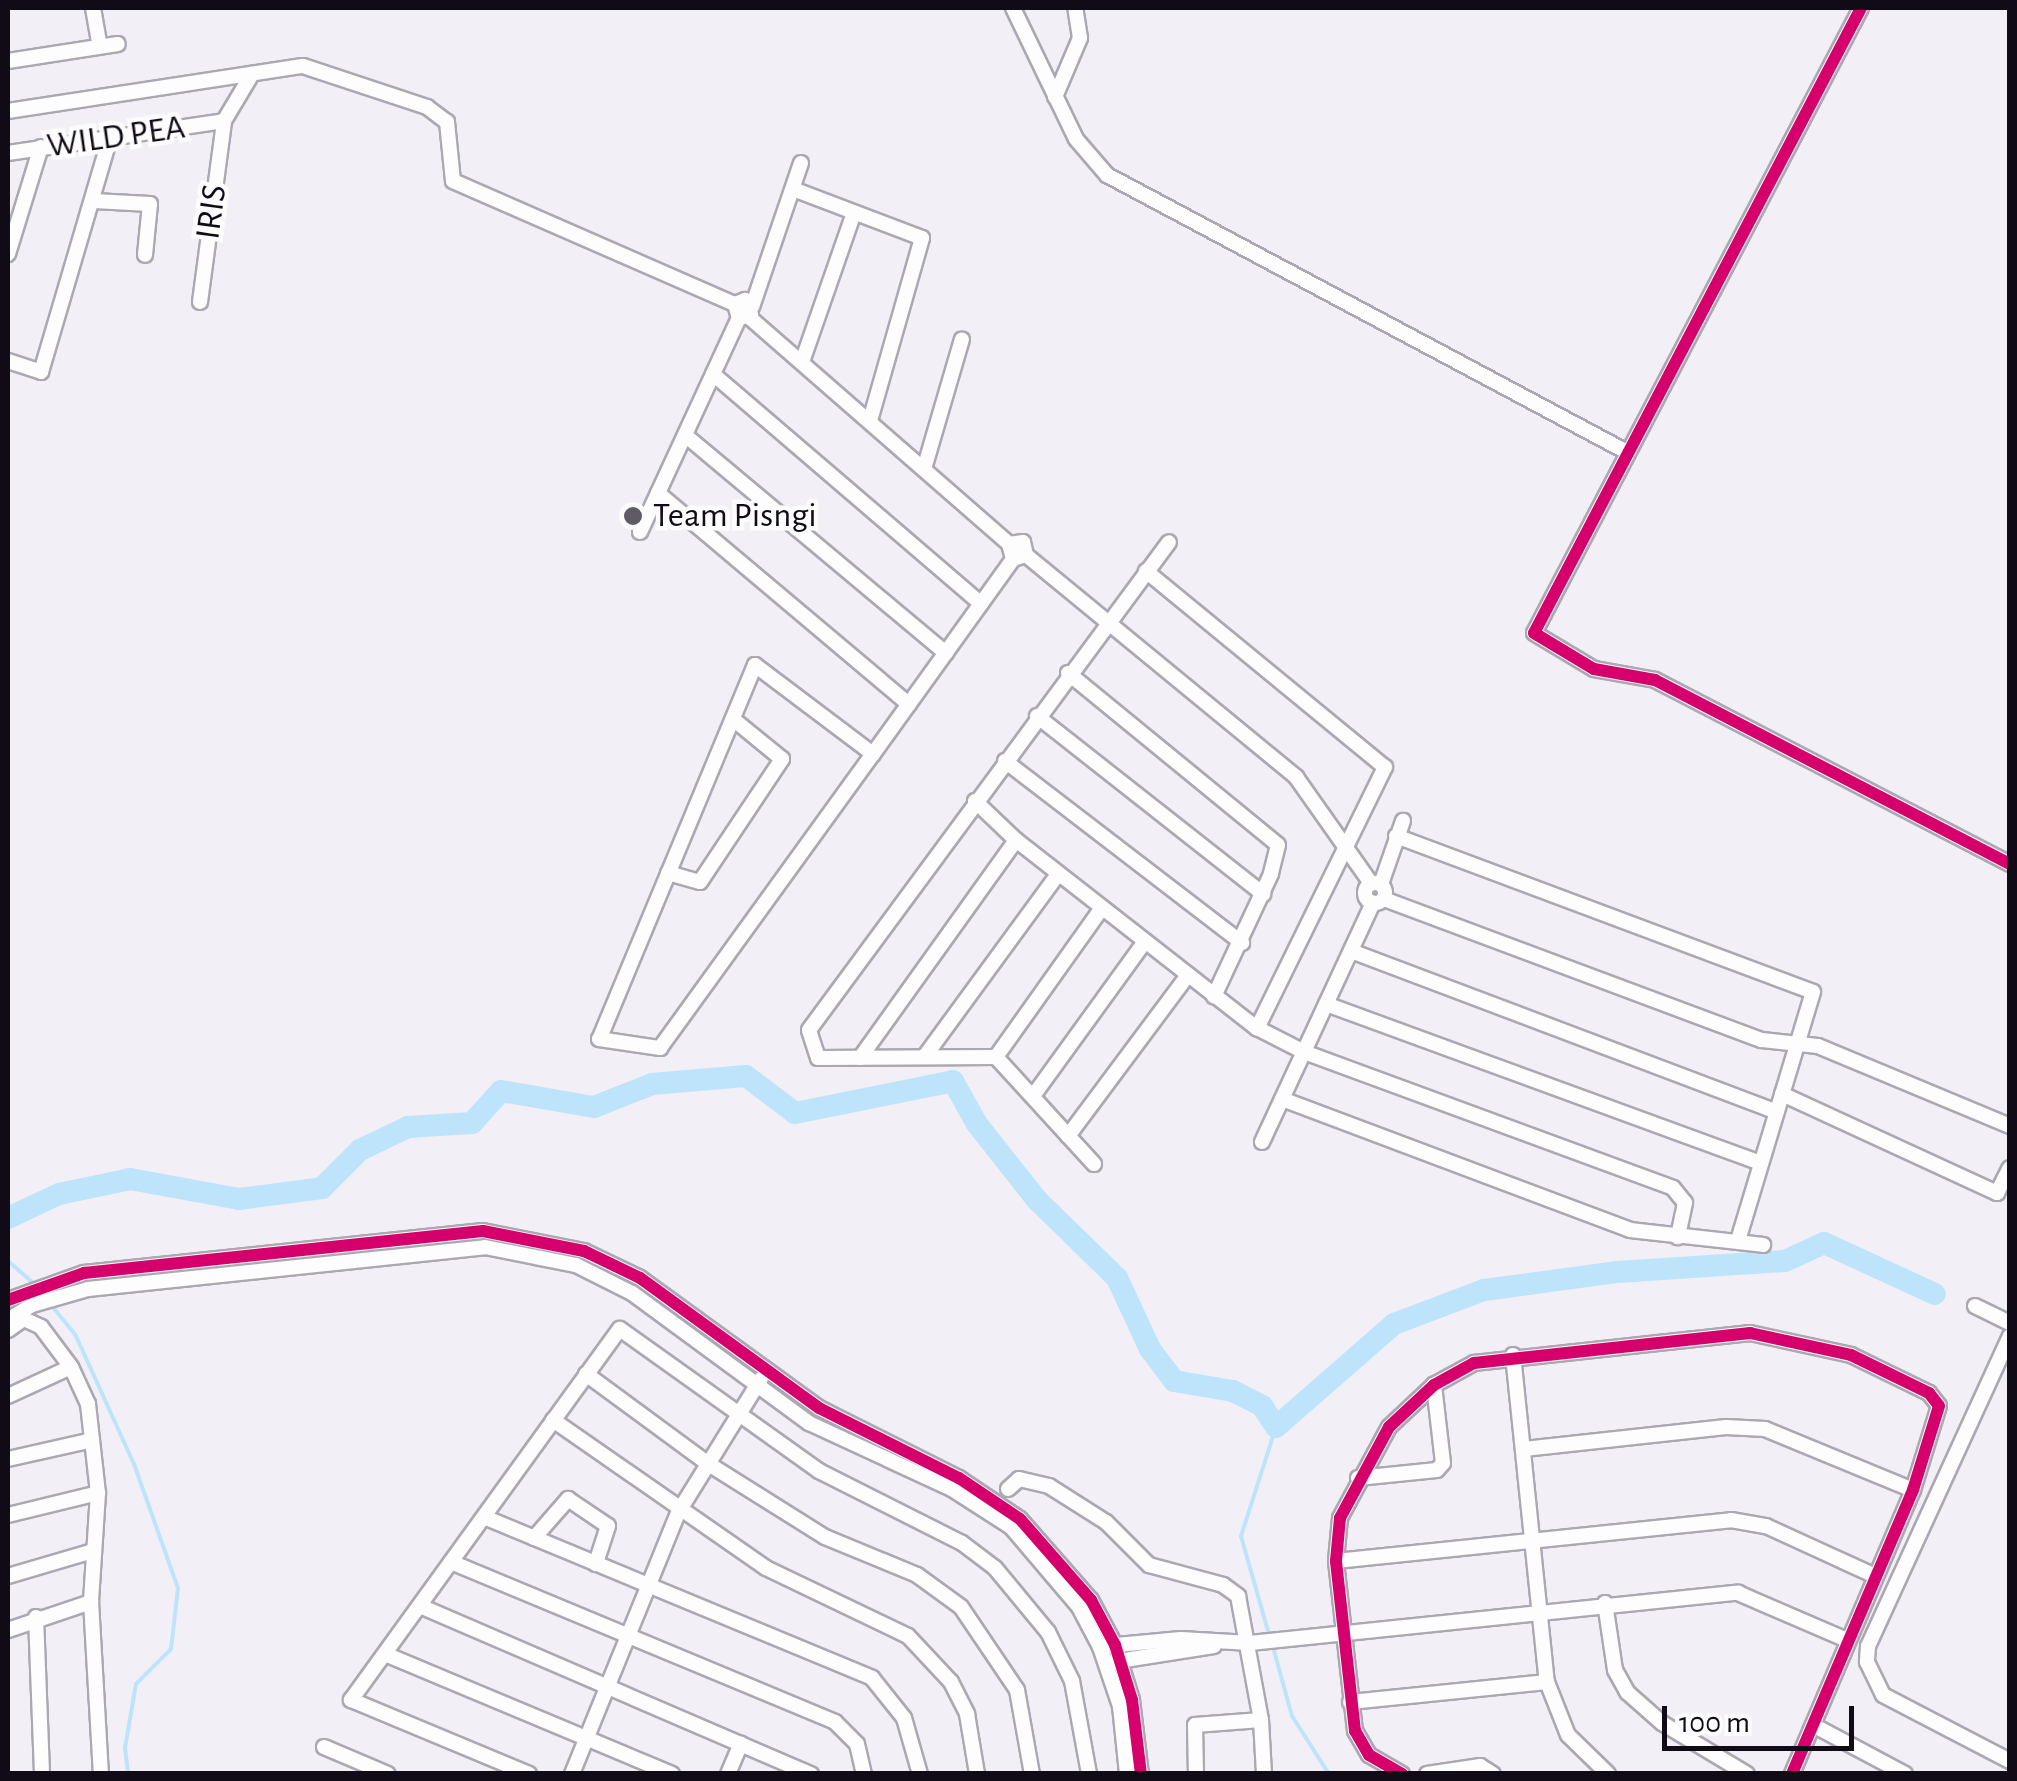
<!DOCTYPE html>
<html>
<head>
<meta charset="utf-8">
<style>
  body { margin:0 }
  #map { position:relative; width:2017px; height:1781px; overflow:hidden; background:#f2f0f6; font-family:"Alegreya Sans",sans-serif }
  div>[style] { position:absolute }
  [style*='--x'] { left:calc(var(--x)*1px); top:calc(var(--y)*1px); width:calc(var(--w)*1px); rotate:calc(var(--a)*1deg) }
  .stream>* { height:4px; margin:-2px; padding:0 2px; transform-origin:2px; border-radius:2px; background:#bee4fc }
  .river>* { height:22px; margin:-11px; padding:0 11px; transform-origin:11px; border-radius:11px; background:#bee4fc }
  .roads { filter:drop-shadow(2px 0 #aca8b1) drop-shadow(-2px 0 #aca8b1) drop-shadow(0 2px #aca8b1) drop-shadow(0 -2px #aca8b1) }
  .street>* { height:14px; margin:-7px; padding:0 7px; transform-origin:7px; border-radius:7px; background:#fdfdfe }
  .street>.ring { margin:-7px; padding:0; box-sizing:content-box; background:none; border:14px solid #fdfdfe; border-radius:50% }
  .cycleway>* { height:12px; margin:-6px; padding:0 6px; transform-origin:6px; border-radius:6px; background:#d6006c }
  .dots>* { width:28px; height:28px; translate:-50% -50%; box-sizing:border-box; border:5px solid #fcfcfc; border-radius:50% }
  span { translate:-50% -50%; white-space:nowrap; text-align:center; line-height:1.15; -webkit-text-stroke:9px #fcfcfc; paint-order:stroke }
  .street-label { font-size:35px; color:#100b16 }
  .poi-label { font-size:35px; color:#100b16 }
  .left { translate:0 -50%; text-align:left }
  .frame { position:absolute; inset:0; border:10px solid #100b16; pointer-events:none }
  .scale { position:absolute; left:1662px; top:1706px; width:192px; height:45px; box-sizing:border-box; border:5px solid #100b16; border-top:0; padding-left:12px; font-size:30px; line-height:35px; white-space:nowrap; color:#100b16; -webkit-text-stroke:8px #fcfcfc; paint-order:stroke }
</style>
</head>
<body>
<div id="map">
  <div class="stream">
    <i style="--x:8;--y:1261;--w:38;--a:41"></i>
    <i style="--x:52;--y:1306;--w:36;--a:51"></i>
    <i style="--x:75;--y:1334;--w:143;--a:65.6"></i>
    <i style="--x:134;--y:1464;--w:132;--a:70.5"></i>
    <i style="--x:178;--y:1588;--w:61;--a:96.5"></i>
    <i style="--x:171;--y:1649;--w:49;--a:135"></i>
    <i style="--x:136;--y:1684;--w:65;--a:99.8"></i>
    <i style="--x:125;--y:1748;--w:26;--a:83"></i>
    <i style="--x:1270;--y:1638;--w:106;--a:-105.9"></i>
    <i style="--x:1241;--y:1536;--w:114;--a:-72.2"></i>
    <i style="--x:1273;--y:1647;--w:72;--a:74.6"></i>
    <i style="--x:1292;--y:1716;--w:69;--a:57.5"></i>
  </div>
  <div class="river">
    <i style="--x:8;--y:1218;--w:56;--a:-25.2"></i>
    <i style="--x:59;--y:1194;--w:73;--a:-11.9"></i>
    <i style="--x:130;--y:1179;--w:111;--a:10.4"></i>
    <i style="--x:239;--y:1199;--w:84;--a:-7.5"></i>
    <i style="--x:322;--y:1188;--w:54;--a:-45"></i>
    <i style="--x:360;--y:1150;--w:53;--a:-25.6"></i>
    <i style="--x:408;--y:1127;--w:64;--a:-3.6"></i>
    <i style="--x:472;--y:1123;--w:43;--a:-47.8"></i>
    <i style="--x:501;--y:1091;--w:94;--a:9.8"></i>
    <i style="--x:594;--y:1107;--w:62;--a:-21.6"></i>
    <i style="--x:652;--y:1084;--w:94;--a:-4.9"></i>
    <i style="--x:746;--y:1076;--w:61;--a:37.1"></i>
    <i style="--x:795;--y:1113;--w:161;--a:-11.4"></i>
    <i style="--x:953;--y:1081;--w:49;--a:60.8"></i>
    <i style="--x:977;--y:1124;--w:97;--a:51.7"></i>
    <i style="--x:1037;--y:1200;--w:112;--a:44.3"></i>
    <i style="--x:1117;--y:1278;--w:78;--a:65.1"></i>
    <i style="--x:1150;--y:1349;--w:40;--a:53"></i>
    <i style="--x:1174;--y:1381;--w:60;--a:9.6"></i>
    <i style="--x:1233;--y:1391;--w:33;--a:27"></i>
    <i style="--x:1262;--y:1406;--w:25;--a:56"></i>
    <i style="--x:1276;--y:1427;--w:157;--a:-41.1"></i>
    <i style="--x:1394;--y:1324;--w:96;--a:-20.7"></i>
    <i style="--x:1484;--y:1290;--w:135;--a:-7.7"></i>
    <i style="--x:1618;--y:1272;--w:167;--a:-3.8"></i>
    <i style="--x:1785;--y:1261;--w:43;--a:-24.8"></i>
    <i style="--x:1824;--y:1243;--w:122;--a:24.7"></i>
  </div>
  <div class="roads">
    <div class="street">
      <i style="--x:93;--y:8;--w:39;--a:80"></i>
      <i style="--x:1013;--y:8;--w:145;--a:64.3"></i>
      <i style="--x:1076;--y:139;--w:48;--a:49.3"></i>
      <i style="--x:1107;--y:175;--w:587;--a:28.05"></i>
      <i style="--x:1861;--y:8;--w:705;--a:117.62"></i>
      <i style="--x:1534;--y:633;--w:70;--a:31"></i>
      <i style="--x:1594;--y:669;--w:62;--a:10.2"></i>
      <i style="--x:1655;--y:680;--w:400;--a:27.4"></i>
      <i style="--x:8;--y:61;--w:111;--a:-8.8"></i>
      <i style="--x:1055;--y:97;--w:64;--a:-67"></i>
      <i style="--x:1080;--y:38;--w:30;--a:-99"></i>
      <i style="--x:8;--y:111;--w:298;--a:-8.7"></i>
      <i style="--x:303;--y:66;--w:131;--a:18.3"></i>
      <i style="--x:427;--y:107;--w:25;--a:37"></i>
      <i style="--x:447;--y:122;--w:59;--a:84.2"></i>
      <i style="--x:453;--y:181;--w:308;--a:23.6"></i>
      <i style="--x:735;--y:304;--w:11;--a:-22"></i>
      <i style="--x:745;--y:300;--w:16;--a:68"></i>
      <i style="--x:751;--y:315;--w:12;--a:166"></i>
      <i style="--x:739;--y:318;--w:15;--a:-106"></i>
      <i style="--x:8;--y:153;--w:218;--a:-8.4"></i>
      <i style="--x:793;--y:189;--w:138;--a:20.8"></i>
      <i style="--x:922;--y:238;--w:190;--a:105.9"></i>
      <i style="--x:94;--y:201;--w:56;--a:3.1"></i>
      <i style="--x:150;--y:204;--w:51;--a:95.6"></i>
      <i style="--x:8;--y:254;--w:112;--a:-72.9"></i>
      <i style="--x:200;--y:302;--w:183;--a:-82.4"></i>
      <i style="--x:224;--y:121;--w:55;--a:-59.2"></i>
      <i style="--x:752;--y:307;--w:152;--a:-71.2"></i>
      <i style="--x:749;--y:317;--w:345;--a:41.1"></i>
      <i style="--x:1009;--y:544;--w:16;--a:75"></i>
      <i style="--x:1013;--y:559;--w:14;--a:-17"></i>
      <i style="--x:1026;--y:555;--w:13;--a:-103"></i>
      <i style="--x:1023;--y:542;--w:14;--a:172"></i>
      <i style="--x:8;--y:361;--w:35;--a:18"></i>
      <i style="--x:41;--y:372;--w:245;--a:-73.6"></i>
      <i style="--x:802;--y:362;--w:158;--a:-70.8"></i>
      <i style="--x:713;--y:374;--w:353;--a:40.6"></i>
      <i style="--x:685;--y:435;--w:340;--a:39.9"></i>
      <i style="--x:924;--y:469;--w:135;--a:-73.7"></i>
      <i style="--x:658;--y:493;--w:328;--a:40.1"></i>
      <i style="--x:640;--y:532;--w:236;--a:-65.2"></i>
      <i style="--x:1026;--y:555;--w:350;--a:39.4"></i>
      <i style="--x:1296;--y:777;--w:128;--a:54.8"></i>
      <i style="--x:1146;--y:571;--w:309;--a:39.4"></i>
      <i style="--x:1385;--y:767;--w:291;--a:116.1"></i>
      <i style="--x:1068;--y:673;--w:271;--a:39.3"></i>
      <i style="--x:1278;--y:845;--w:30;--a:104"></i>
      <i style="--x:1271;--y:874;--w:135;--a:115"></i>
      <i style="--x:1037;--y:716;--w:288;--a:38.2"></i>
      <i style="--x:873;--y:754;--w:148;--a:-143"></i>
      <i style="--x:755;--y:665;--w:405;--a:112.6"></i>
      <i style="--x:599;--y:1039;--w:62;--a:8.4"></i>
      <i style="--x:660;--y:1048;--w:363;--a:-54.1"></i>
      <i style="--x:873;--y:754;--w:240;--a:-54.3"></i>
      <i style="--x:1005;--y:761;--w:299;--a:37.5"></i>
      <i style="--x:975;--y:801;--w:57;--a:43.6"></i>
      <i style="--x:1016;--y:840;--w:306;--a:38"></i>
      <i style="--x:1257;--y:1028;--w:53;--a:27.1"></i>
      <i style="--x:1304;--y:1052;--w:393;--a:20.2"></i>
      <i style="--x:1673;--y:1188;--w:19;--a:51"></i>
      <i style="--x:1685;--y:1203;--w:35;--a:102"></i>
      <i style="--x:1396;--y:836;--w:445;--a:20.5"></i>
      <i style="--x:1813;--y:992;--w:260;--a:106.8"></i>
      <i style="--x:668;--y:873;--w:33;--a:16"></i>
      <i style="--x:700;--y:882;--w:148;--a:-56.3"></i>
      <i style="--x:782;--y:759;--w:63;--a:-140.8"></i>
      <i class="ring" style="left:1365px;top:883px;width:6px;height:6px"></i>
      <i style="--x:1381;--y:884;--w:67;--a:-70.8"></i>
      <i style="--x:1384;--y:899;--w:403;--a:20.5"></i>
      <i style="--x:1762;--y:1040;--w:56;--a:6.1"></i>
      <i style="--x:1818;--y:1046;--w:208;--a:22.6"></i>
      <i style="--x:1351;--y:951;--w:455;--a:20.7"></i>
      <i style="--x:1326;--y:1004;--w:462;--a:20.1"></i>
      <i style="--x:925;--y:1056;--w:225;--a:-53.8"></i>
      <i style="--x:996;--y:1057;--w:183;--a:-54.6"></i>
      <i style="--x:860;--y:1058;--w:268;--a:-54.4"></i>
      <i style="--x:1782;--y:1094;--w:237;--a:24.7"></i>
      <i style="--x:1997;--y:1193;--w:28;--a:-63"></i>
      <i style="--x:1033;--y:1096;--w:191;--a:-54.1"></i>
      <i style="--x:1282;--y:1099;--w:372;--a:20.6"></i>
      <i style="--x:1630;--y:1230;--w:134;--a:6.4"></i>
      <i style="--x:1068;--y:1136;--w:201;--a:-53.3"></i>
      <i style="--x:1262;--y:1142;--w:264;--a:-65.1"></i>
      <i style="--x:1094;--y:1164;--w:145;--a:-132.5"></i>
      <i style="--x:996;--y:1057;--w:178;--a:179.7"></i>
      <i style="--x:818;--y:1058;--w:29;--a:-108"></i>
      <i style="--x:809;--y:1030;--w:606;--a:-53.58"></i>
      <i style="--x:8;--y:1300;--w:81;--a:-19.6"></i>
      <i style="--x:84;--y:1273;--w:401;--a:-6"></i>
      <i style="--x:483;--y:1231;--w:103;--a:11.2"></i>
      <i style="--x:584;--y:1251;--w:62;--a:25.7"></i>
      <i style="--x:640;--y:1278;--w:221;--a:36"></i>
      <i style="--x:819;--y:1408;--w:157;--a:26.6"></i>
      <i style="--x:959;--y:1478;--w:73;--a:33.9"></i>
      <i style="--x:1020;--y:1519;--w:108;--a:48.8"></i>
      <i style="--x:1091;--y:1600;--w:51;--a:61.9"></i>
      <i style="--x:1115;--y:1645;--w:58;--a:72.8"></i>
      <i style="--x:1132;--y:1700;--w:75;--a:83.1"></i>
      <i style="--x:1975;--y:1306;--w:39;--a:26"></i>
      <i style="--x:8;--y:1320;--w:28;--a:-32"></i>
      <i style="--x:32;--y:1305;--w:58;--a:-15.9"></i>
      <i style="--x:88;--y:1289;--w:399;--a:-6"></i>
      <i style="--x:485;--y:1247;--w:93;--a:11.2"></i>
      <i style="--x:576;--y:1265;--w:63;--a:26.6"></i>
      <i style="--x:632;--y:1293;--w:220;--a:36.3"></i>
      <i style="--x:809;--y:1423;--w:157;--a:24.8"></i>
      <i style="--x:952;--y:1489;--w:70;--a:32.8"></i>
      <i style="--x:1011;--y:1527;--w:105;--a:49.6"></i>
      <i style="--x:1079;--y:1607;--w:45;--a:62.3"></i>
      <i style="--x:1100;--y:1647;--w:62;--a:71.3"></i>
      <i style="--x:1120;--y:1706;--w:68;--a:84.1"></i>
      <i style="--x:8;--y:1330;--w:19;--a:-35"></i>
      <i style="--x:24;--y:1319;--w:19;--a:25"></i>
      <i style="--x:41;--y:1327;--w:50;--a:53.1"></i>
      <i style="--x:71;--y:1367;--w:41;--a:65.3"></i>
      <i style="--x:88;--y:1404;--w:90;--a:83.6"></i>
      <i style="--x:98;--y:1493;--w:109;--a:93.7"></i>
      <i style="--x:91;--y:1602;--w:172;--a:86.7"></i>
      <i style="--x:2010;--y:1336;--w:341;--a:114.6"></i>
      <i style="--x:1868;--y:1646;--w:16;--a:94"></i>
      <i style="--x:1867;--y:1662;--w:37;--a:64"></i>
      <i style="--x:1883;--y:1695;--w:143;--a:27.5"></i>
      <i style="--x:1513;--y:1355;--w:329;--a:84.1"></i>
      <i style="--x:1547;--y:1682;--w:57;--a:68.4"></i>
      <i style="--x:1568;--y:1735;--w:56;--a:44.3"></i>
      <i style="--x:586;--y:1374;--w:150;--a:36.3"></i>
      <i style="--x:707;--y:1463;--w:139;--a:32.1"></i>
      <i style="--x:825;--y:1537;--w:100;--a:22.4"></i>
      <i style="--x:917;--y:1575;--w:54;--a:36"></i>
      <i style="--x:961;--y:1607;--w:100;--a:56"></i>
      <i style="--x:1017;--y:1690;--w:85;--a:79.9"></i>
      <i style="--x:8;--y:1396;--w:69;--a:-24.7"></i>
      <i style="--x:553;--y:1420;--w:259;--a:34.8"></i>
      <i style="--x:766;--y:1568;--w:157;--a:25.6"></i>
      <i style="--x:908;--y:1636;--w:63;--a:46.9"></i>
      <i style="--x:951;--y:1682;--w:36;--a:63"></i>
      <i style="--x:967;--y:1714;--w:61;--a:80.5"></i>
      <i style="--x:1524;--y:1449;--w:203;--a:-6.2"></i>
      <i style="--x:1726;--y:1427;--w:39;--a:3"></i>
      <i style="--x:1765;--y:1429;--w:160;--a:22.4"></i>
      <i style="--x:8;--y:1459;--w:86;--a:-12.7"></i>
      <i style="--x:1358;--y:1478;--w:79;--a:-5.8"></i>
      <i style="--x:1437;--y:1470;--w:9;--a:-49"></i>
      <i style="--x:1443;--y:1463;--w:79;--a:-96.6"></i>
      <i style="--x:1008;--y:1489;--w:15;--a:-42"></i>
      <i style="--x:1019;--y:1479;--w:31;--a:13"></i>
      <i style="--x:1049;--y:1486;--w:67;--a:32.3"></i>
      <i style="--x:1106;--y:1522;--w:61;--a:45"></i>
      <i style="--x:1149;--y:1565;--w:77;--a:15.1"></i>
      <i style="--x:1223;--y:1585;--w:19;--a:36"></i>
      <i style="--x:1238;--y:1596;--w:126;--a:79.5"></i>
      <i style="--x:1261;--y:1720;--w:54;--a:86.8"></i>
      <i style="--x:8;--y:1515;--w:93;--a:-13.7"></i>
      <i style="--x:484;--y:1517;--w:420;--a:22.5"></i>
      <i style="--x:872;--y:1678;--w:51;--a:51.3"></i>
      <i style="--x:904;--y:1718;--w:58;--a:74.1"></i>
      <i style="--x:534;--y:1538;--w:52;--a:-48.9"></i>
      <i style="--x:568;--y:1499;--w:48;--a:34"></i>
      <i style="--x:608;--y:1526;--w:40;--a:108"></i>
      <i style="--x:1336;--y:1561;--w:397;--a:-5.9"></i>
      <i style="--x:1731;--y:1520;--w:36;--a:10"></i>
      <i style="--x:1766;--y:1526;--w:120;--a:24.6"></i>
      <i style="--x:451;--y:1562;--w:416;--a:22.6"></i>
      <i style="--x:835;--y:1722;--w:31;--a:45"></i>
      <i style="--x:857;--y:1744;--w:31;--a:77"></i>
      <i style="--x:8;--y:1576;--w:89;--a:-16.4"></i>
      <i style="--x:1605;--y:1603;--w:68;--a:81.5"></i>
      <i style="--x:1615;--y:1670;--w:26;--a:61"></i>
      <i style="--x:1628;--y:1693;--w:45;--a:41.4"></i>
      <i style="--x:1662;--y:1723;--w:99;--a:31"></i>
      <i style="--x:420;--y:1606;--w:426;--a:23.3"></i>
      <i style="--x:36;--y:1617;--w:157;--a:87.8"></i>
      <i style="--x:8;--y:1630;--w:88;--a:-18.6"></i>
      <i style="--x:1106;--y:1646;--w:75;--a:-5.3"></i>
      <i style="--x:1181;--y:1639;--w:69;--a:3.3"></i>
      <i style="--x:1250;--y:1643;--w:491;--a:-5.9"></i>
      <i style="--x:1738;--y:1593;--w:119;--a:23.3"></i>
      <i style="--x:385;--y:1654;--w:311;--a:22.7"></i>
      <i style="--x:1112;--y:1662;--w:103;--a:-8.9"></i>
      <i style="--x:1350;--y:1702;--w:198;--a:-5.8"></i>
      <i style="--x:1813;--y:1725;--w:104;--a:28"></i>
      <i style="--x:324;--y:1747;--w:69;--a:22.9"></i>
      <i style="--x:529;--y:1774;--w:193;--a:-157.4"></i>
      <i style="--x:351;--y:1700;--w:458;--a:-54.1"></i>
      <i style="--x:620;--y:1329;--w:244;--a:35.5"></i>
      <i style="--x:819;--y:1471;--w:160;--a:26.7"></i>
      <i style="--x:962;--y:1543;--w:41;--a:37.1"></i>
      <i style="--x:995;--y:1568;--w:83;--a:50.4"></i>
      <i style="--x:1048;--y:1632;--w:55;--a:63.9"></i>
      <i style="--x:1072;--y:1681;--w:95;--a:79.6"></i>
      <i style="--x:572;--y:1774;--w:284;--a:-67.9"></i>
      <i style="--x:679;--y:1511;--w:155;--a:-58.2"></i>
      <i style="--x:728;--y:1774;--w:33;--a:-67"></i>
      <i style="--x:1196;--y:1774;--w:49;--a:-91.2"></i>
      <i style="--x:1195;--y:1725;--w:66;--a:-4.3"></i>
      <i style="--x:1402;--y:1774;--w:38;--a:-150"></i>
      <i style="--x:1369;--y:1755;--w:28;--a:-120"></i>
      <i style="--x:1355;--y:1731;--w:171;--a:-96.4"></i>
      <i style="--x:1336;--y:1561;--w:43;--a:-84.7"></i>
      <i style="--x:1340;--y:1518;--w:103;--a:-61.7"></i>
      <i style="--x:1389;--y:1427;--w:62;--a:-43"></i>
      <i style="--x:1434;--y:1385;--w:46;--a:-28.8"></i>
      <i style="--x:1474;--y:1363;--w:278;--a:-6.2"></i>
      <i style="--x:1750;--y:1333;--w:103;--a:12.3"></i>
      <i style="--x:1851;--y:1355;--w:87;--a:26"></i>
      <i style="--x:1929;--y:1393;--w:16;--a:52"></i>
      <i style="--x:1939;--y:1406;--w:88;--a:107.2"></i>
      <i style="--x:1913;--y:1490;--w:309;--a:113.1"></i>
      <i style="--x:1427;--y:1774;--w:54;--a:-8.6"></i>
      <i style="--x:1480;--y:1766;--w:15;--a:32"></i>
    </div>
  </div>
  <div class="cycleway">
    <i style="--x:1861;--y:8;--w:705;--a:117.62"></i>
    <i style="--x:1534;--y:633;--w:70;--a:31"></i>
    <i style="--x:1594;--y:669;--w:62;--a:10.2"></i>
    <i style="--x:1655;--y:680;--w:400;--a:27.4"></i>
    <i style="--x:8;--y:1300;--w:81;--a:-19.6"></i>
    <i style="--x:84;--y:1273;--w:401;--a:-6"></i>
    <i style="--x:483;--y:1231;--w:103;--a:11.2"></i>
    <i style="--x:584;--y:1251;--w:62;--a:25.7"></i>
    <i style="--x:640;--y:1278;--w:221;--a:36"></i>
    <i style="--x:819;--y:1408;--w:157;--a:26.6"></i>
    <i style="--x:959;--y:1478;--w:73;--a:33.9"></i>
    <i style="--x:1020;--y:1519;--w:108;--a:48.8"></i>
    <i style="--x:1091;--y:1600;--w:51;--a:61.9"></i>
    <i style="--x:1115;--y:1645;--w:58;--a:72.8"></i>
    <i style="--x:1132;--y:1700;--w:75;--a:83.1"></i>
    <i style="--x:1402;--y:1774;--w:38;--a:-150"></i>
    <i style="--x:1369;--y:1755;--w:28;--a:-120"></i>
    <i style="--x:1355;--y:1731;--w:171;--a:-96.4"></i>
    <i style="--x:1336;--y:1561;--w:43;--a:-84.7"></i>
    <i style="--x:1340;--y:1518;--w:103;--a:-61.7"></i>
    <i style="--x:1389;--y:1427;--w:62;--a:-43"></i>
    <i style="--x:1434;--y:1385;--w:46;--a:-28.8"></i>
    <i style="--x:1474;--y:1363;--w:278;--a:-6.2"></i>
    <i style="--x:1750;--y:1333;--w:103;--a:12.3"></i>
    <i style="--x:1851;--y:1355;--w:87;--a:26"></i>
    <i style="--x:1929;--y:1393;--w:16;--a:52"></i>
    <i style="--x:1939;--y:1406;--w:88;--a:107.2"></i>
    <i style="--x:1913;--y:1490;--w:309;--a:113.1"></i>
  </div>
  <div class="dots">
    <i style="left:633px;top:516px;background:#5f5b64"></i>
  </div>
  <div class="street-label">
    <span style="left:116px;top:137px;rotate:-8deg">WILD PEA</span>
    <span style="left:212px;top:212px;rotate:-82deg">IRIS</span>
  </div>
  <div class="poi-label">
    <span class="left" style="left:653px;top:516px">Team Pisngi</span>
  </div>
  <div class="frame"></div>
  <div class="scale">100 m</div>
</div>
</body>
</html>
